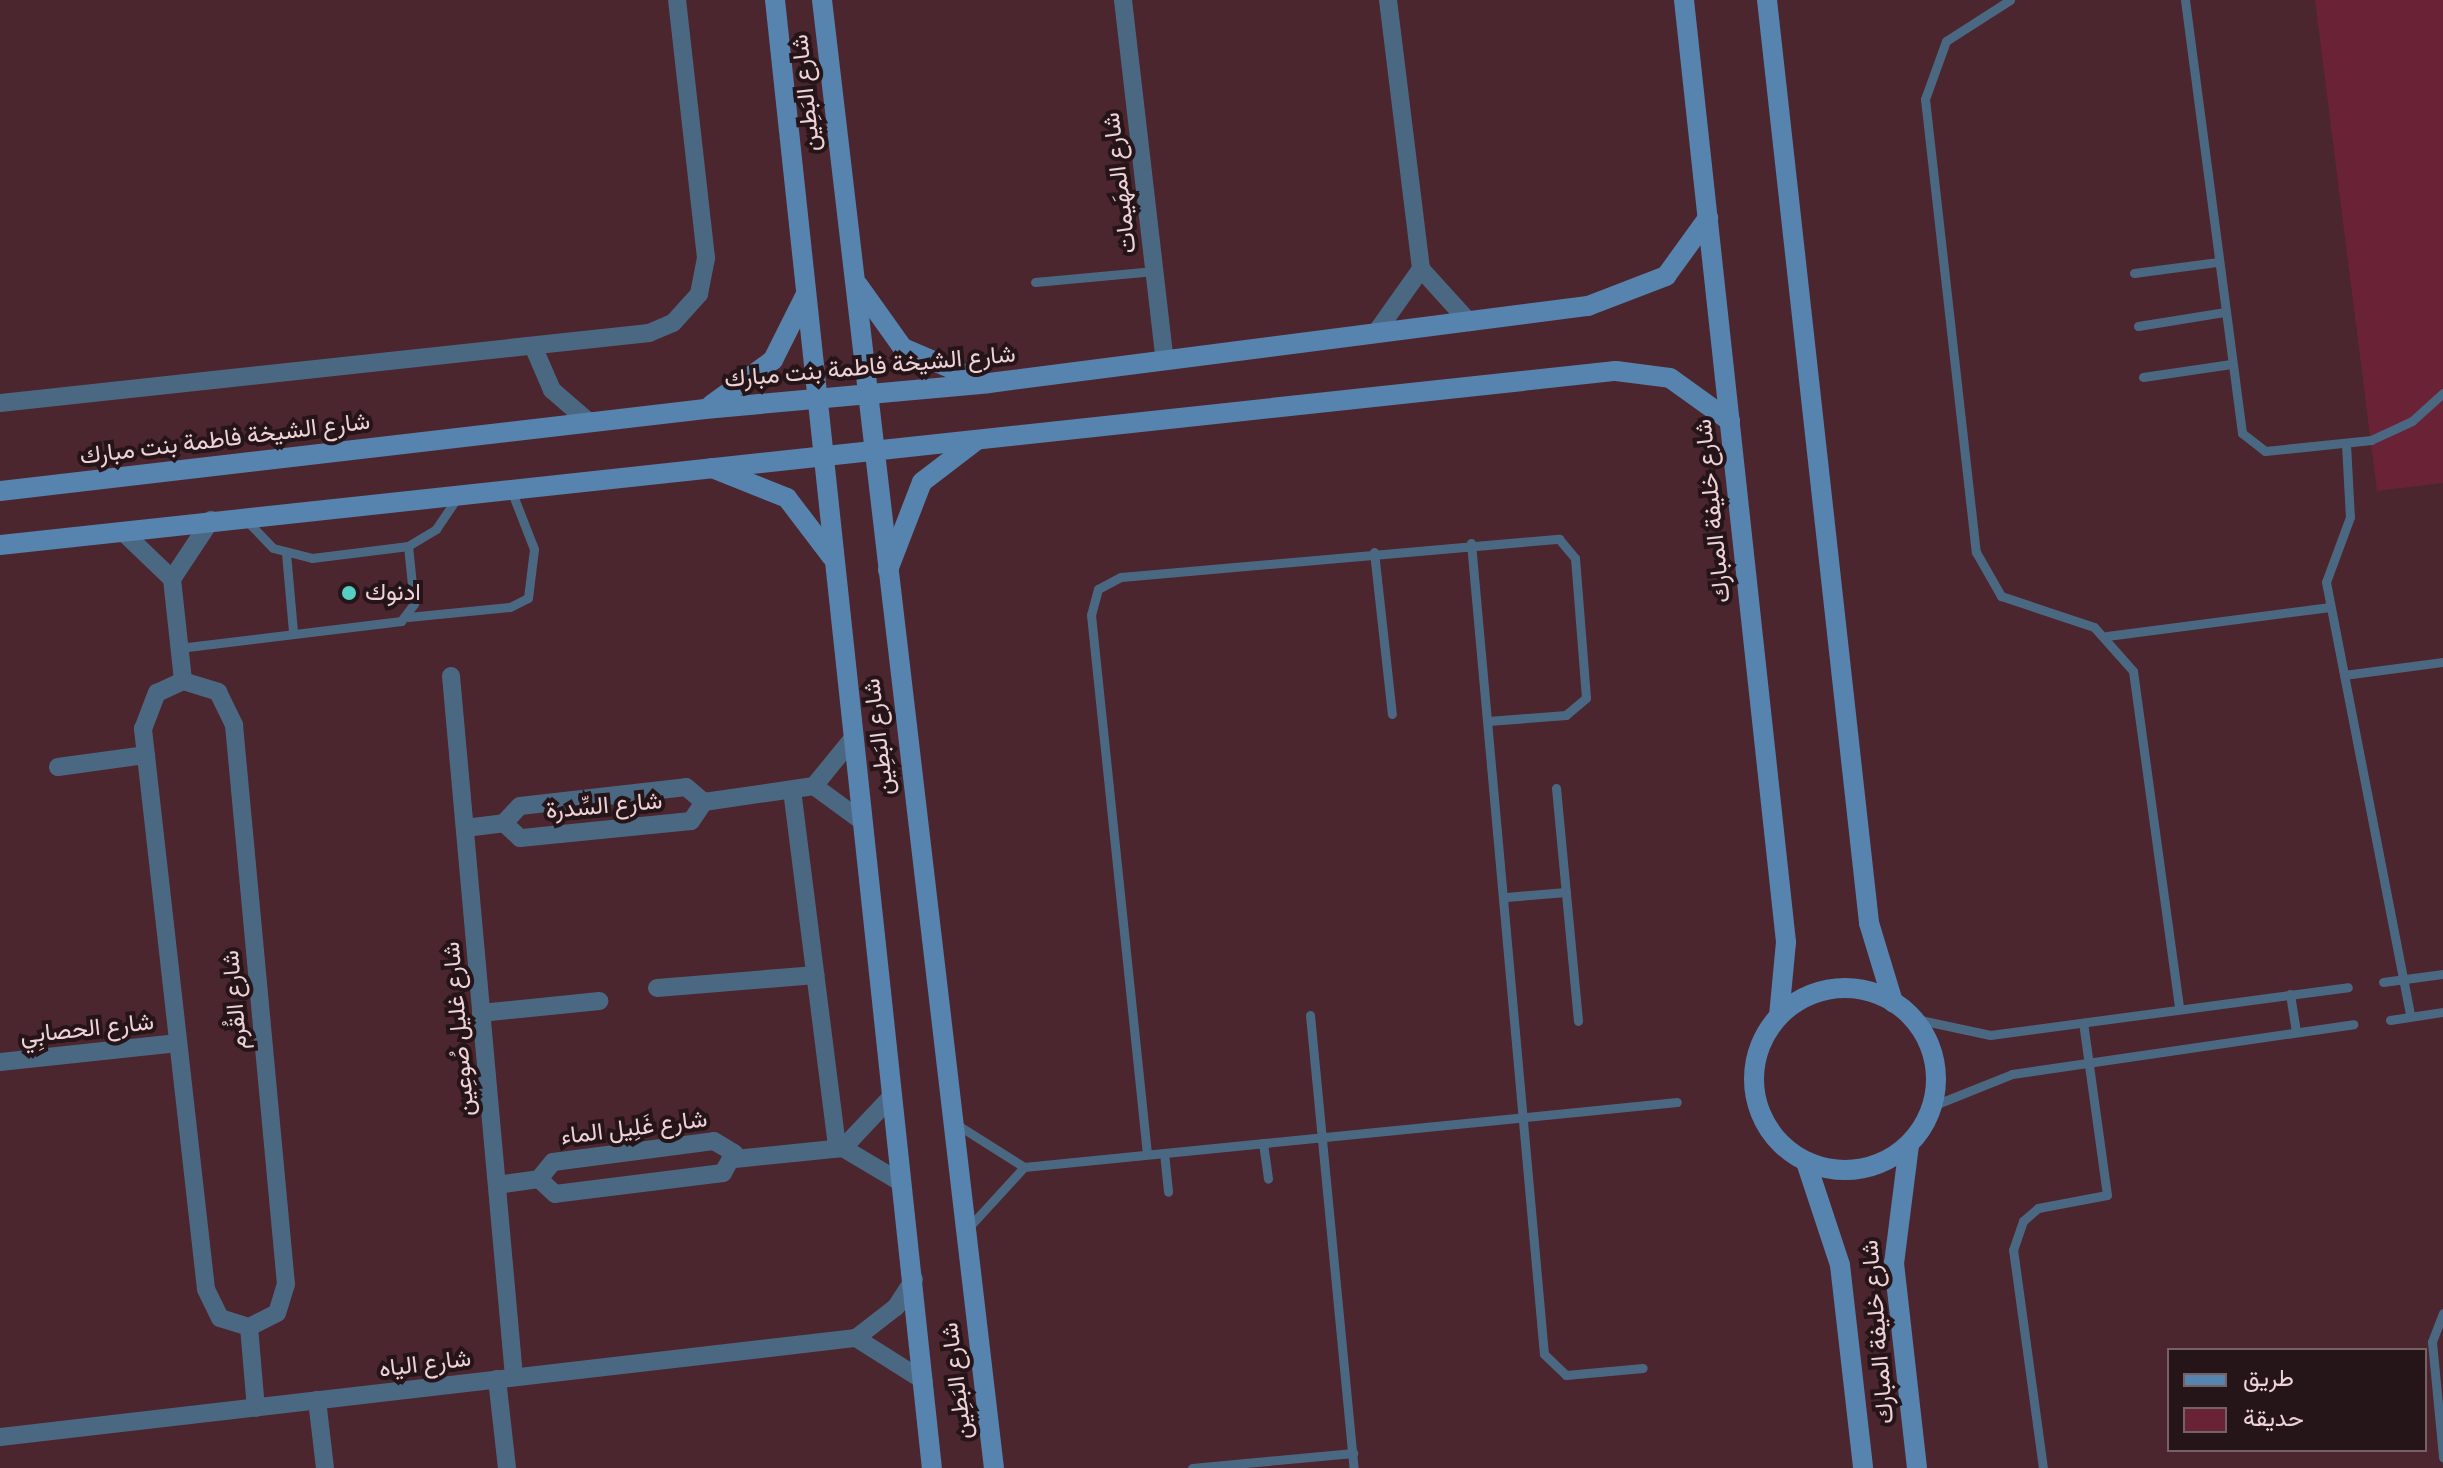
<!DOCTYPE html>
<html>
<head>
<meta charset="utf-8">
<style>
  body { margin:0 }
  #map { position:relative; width:2443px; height:1468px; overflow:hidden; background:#4b262e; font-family:"Roboto Condensed",Vazirmatn,sans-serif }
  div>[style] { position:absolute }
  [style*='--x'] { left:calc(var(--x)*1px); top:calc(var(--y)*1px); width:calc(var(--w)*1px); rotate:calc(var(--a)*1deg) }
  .green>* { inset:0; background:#6a2336 }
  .service>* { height:9px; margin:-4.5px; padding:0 4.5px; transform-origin:4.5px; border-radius:4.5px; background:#4b6883 }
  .minor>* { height:18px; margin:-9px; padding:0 9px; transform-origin:9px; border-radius:9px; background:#4b6883 }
  .secondary>* { height:20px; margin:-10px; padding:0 10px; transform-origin:10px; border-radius:10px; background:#5684af }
  .secondary>.ring { margin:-10px; padding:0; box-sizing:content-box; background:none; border:20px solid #5684af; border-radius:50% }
  .dots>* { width:22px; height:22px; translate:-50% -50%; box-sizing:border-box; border:4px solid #261518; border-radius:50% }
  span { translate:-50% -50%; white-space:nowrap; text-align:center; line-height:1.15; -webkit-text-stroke:8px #261518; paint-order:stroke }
  .street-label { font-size:24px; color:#edd3d7 }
  .poi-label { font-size:24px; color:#edd3d7 }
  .left { translate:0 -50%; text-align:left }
  .legend { position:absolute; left:2167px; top:1348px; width:260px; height:104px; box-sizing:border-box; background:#261518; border:2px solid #766164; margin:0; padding:10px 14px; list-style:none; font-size:24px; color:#edd3d7 }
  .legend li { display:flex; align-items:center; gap:16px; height:40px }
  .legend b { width:40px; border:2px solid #766164 }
</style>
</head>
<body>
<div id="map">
  <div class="green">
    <i style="clip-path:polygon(2315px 0,2443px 0,2443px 483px,2377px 491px)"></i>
  </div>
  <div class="service">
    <i style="--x:2010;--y:0;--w:76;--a:147.4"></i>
    <i style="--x:1946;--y:41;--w:62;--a:109.9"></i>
    <i style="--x:1925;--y:99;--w:456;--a:83.6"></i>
    <i style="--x:1976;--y:552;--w:51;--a:60.4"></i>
    <i style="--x:2001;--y:596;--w:98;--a:18.4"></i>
    <i style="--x:2094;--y:627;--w:59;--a:48.4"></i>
    <i style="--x:2133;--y:671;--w:341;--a:82.2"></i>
    <i style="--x:2185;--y:0;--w:437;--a:82.5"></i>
    <i style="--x:2242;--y:433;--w:29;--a:38"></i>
    <i style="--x:2265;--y:451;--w:107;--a:-5.9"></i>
    <i style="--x:2371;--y:440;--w:45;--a:-24.9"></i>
    <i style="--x:2412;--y:421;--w:42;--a:-42.1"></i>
    <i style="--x:2134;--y:273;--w:85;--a:-7.5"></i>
    <i style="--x:1035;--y:282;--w:120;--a:-5.3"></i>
    <i style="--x:2138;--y:326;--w:87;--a:-9.2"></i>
    <i style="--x:2143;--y:377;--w:89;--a:-8.4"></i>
    <i style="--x:2346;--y:444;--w:73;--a:86.9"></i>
    <i style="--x:2350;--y:517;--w:69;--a:110.3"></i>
    <i style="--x:2326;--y:582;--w:442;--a:79"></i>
    <i style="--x:245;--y:519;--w:40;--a:46"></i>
    <i style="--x:273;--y:548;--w:40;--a:14.4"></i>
    <i style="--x:312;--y:558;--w:97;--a:-7.1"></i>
    <i style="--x:408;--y:546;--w:33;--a:-31"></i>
    <i style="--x:436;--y:529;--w:37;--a:-56"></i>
    <i style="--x:1471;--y:543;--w:814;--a:84.86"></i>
    <i style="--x:1544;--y:1354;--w:30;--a:44"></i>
    <i style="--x:1566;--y:1375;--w:77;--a:-5.2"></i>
    <i style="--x:1374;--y:552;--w:163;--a:83.7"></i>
    <i style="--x:286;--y:553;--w:78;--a:84.9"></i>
    <i style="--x:408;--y:617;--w:102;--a:-5.6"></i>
    <i style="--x:510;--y:607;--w:20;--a:-27"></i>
    <i style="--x:528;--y:598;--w:49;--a:-83"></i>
    <i style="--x:534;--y:549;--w:63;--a:-111.3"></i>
    <i style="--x:2107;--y:636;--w:225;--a:-7.4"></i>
    <i style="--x:179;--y:648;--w:224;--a:-6.9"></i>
    <i style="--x:401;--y:621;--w:21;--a:-53"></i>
    <i style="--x:414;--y:604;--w:58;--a:-95.9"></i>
    <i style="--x:2344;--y:675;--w:100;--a:-7.5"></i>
    <i style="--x:1556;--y:788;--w:234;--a:84.6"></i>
    <i style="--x:1506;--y:897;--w:60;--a:-4.8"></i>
    <i style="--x:2383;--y:982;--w:61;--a:-7.6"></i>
    <i style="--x:2290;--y:994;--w:37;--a:81"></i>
    <i style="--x:1310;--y:1015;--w:455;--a:84.5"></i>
    <i style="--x:1911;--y:1018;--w:81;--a:12.1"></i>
    <i style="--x:1990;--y:1035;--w:361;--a:-7.6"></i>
    <i style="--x:2390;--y:1020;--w:54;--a:-8.6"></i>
    <i style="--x:1932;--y:1106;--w:86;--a:-21.8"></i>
    <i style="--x:2012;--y:1074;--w:345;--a:-8.3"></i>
    <i style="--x:956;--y:1124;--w:80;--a:32.3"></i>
    <i style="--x:1024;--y:1167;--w:656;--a:-5.68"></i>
    <i style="--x:1263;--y:1143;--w:36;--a:82"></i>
    <i style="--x:1164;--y:1153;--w:39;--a:84"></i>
    <i style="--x:1147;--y:1154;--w:542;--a:-95.93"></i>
    <i style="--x:1091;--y:615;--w:27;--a:-75"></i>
    <i style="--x:1098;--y:589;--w:26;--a:-28"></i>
    <i style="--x:1121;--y:577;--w:440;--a:-5"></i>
    <i style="--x:1559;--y:539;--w:25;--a:50"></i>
    <i style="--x:1575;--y:558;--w:140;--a:85.5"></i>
    <i style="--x:1586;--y:698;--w:26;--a:140"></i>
    <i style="--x:1566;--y:715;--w:78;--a:175.6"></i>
    <i style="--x:969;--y:1227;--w:81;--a:-47.5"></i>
    <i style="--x:2443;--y:1313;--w:31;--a:111"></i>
    <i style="--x:2432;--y:1342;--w:116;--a:84.5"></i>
    <i style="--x:1192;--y:1468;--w:162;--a:-5.3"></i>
    <i style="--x:2043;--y:1468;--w:220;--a:-97.8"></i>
    <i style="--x:2013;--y:1250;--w:31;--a:-71"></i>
    <i style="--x:2023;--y:1221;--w:20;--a:-41"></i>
    <i style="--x:2038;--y:1208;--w:70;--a:-10.7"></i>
    <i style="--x:2107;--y:1195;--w:174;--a:-97.9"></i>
  </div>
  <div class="minor">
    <i style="--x:1123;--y:0;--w:363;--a:83.4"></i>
    <i style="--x:1388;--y:0;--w:271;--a:83"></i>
    <i style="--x:1421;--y:269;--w:72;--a:47.8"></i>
    <i style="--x:1375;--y:334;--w:80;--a:-54.7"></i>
    <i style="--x:533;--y:346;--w:48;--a:66.6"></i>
    <i style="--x:552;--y:390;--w:49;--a:40.9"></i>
    <i style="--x:0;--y:403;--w:653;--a:-6.16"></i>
    <i style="--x:649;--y:333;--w:26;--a:-23"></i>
    <i style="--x:673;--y:323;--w:39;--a:-48"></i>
    <i style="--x:699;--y:294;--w:37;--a:-79"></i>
    <i style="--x:706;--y:258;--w:260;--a:-96.4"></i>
    <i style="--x:122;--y:531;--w:69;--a:43.8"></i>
    <i style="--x:172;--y:579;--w:103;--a:83.8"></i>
    <i style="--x:172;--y:579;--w:71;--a:-56.5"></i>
    <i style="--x:451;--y:676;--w:704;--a:84.86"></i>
    <i style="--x:183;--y:681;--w:37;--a:17"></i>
    <i style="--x:218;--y:692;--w:37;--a:64"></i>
    <i style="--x:234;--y:725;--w:561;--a:84.69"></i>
    <i style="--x:286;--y:1284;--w:30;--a:107"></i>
    <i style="--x:277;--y:1313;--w:31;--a:153"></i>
    <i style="--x:249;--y:1327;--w:30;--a:-163"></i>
    <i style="--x:220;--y:1318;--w:32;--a:-116"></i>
    <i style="--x:206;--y:1289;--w:564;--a:-96.42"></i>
    <i style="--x:143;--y:729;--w:39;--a:-69"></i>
    <i style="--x:157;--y:693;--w:29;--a:-25"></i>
    <i style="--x:58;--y:767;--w:89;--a:-7.8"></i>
    <i style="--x:814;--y:786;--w:61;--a:36.3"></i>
    <i style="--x:686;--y:787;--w:23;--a:40"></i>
    <i style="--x:704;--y:802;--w:23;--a:124"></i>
    <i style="--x:691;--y:821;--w:172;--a:174.3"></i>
    <i style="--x:520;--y:838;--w:22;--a:-137"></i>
    <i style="--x:504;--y:823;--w:23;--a:-47"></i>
    <i style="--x:520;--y:806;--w:167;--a:-6.5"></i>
    <i style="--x:792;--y:790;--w:361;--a:82.8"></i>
    <i style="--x:704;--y:802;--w:111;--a:-8.3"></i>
    <i style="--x:814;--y:786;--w:63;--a:-50.8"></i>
    <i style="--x:465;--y:828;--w:39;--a:-7"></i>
    <i style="--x:657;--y:988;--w:159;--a:-4.7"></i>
    <i style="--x:481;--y:1013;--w:119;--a:-5.8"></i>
    <i style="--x:0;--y:1062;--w:179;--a:-6.1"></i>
    <i style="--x:714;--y:1141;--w:23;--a:31"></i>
    <i style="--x:734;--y:1153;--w:23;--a:119"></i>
    <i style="--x:723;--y:1173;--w:169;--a:172.9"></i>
    <i style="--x:555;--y:1194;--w:22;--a:-137"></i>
    <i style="--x:539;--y:1179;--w:22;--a:-51"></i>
    <i style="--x:553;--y:1162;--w:162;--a:-7.4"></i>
    <i style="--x:843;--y:1148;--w:71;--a:-46.7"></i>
    <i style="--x:735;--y:1159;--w:109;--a:-5.8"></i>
    <i style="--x:843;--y:1148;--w:69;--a:30.7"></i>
    <i style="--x:497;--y:1185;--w:42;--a:-8.1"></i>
    <i style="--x:249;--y:1327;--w:81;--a:85.1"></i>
    <i style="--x:856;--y:1338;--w:80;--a:32.3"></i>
    <i style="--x:497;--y:1379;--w:90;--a:83.6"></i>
    <i style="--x:317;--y:1400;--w:68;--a:83.3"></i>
    <i style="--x:0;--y:1437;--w:862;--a:-6.6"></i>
    <i style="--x:856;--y:1338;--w:51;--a:-37.8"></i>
    <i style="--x:896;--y:1307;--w:33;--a:-57"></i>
  </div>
  <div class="secondary">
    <i style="--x:775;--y:0;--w:1476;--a:83.9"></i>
    <i style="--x:822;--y:0;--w:1478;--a:83.32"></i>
    <i style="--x:1684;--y:0;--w:948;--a:83.82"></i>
    <i style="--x:1786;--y:942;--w:74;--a:95.4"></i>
    <i style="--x:1767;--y:0;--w:929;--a:83.69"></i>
    <i style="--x:1869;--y:923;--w:83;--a:73.1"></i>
    <i style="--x:858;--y:285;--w:77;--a:54.5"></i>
    <i style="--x:903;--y:348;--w:82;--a:23.1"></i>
    <i style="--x:711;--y:405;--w:77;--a:-36"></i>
    <i style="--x:773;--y:360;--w:74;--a:-63.4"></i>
    <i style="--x:712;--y:468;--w:81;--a:21.8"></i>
    <i style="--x:787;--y:498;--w:74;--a:52.7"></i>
    <i style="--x:0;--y:491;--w:710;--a:-6.63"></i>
    <i style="--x:705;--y:409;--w:285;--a:-5.2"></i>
    <i style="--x:989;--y:383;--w:604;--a:-7.33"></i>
    <i style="--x:1588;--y:306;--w:84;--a:-21"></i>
    <i style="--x:1666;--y:276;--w:72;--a:-54.1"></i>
    <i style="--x:0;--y:545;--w:1625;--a:-6.15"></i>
    <i style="--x:1616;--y:371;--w:54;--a:7.4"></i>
    <i style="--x:1670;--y:378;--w:74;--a:35.6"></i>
    <i style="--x:888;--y:570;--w:94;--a:-68.9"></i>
    <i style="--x:922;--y:482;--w:69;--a:-37.4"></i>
    <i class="ring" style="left:1754px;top:988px;width:162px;height:162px"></i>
    <i style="--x:1909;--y:1145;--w:119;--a:97.2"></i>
    <i style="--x:1894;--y:1263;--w:206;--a:83.6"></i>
    <i style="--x:1806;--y:1162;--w:108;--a:71.7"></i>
    <i style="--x:1840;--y:1265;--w:204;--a:83.5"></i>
  </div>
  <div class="dots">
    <i style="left:349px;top:593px;background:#56cec3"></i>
  </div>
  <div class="street-label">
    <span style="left:806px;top:93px;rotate:-96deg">شارع البَطِين</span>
    <span style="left:1120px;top:183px;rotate:-97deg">شارع المهَيمات</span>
    <span style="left:870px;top:367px;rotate:-5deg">شارع الشيخة فاطمة بنت مبارك</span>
    <span style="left:225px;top:439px;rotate:-7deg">شارع الشيخة فاطمة بنت مبارك</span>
    <span style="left:1713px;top:511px;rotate:-96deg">شارع خليفة المبارك</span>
    <span style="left:879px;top:737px;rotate:-97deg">شارع البَطِين</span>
    <span style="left:604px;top:806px;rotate:-5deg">شارع السِّدرة</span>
    <span style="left:235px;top:1000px;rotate:-95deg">شارع القُرم</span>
    <span style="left:87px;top:1029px;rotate:-6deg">شارع الحصابِي</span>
    <span style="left:459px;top:1029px;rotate:-95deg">شارع غليل صُوعِين</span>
    <span style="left:634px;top:1128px;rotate:-7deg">شارع غَلِيل الماء</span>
    <span style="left:1878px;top:1332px;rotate:-95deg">شارع خليفة المبارك</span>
    <span style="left:425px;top:1364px;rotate:-7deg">شارع الياه</span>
    <span style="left:957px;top:1381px;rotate:-97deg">شارع البَطِين</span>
  </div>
  <div class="poi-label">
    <span class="left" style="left:365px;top:593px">ادنوك</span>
  </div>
  <ul class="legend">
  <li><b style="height:10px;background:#5684af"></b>طريق</li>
  <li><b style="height:22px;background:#6a2336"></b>حديقة</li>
  </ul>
</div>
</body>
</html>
